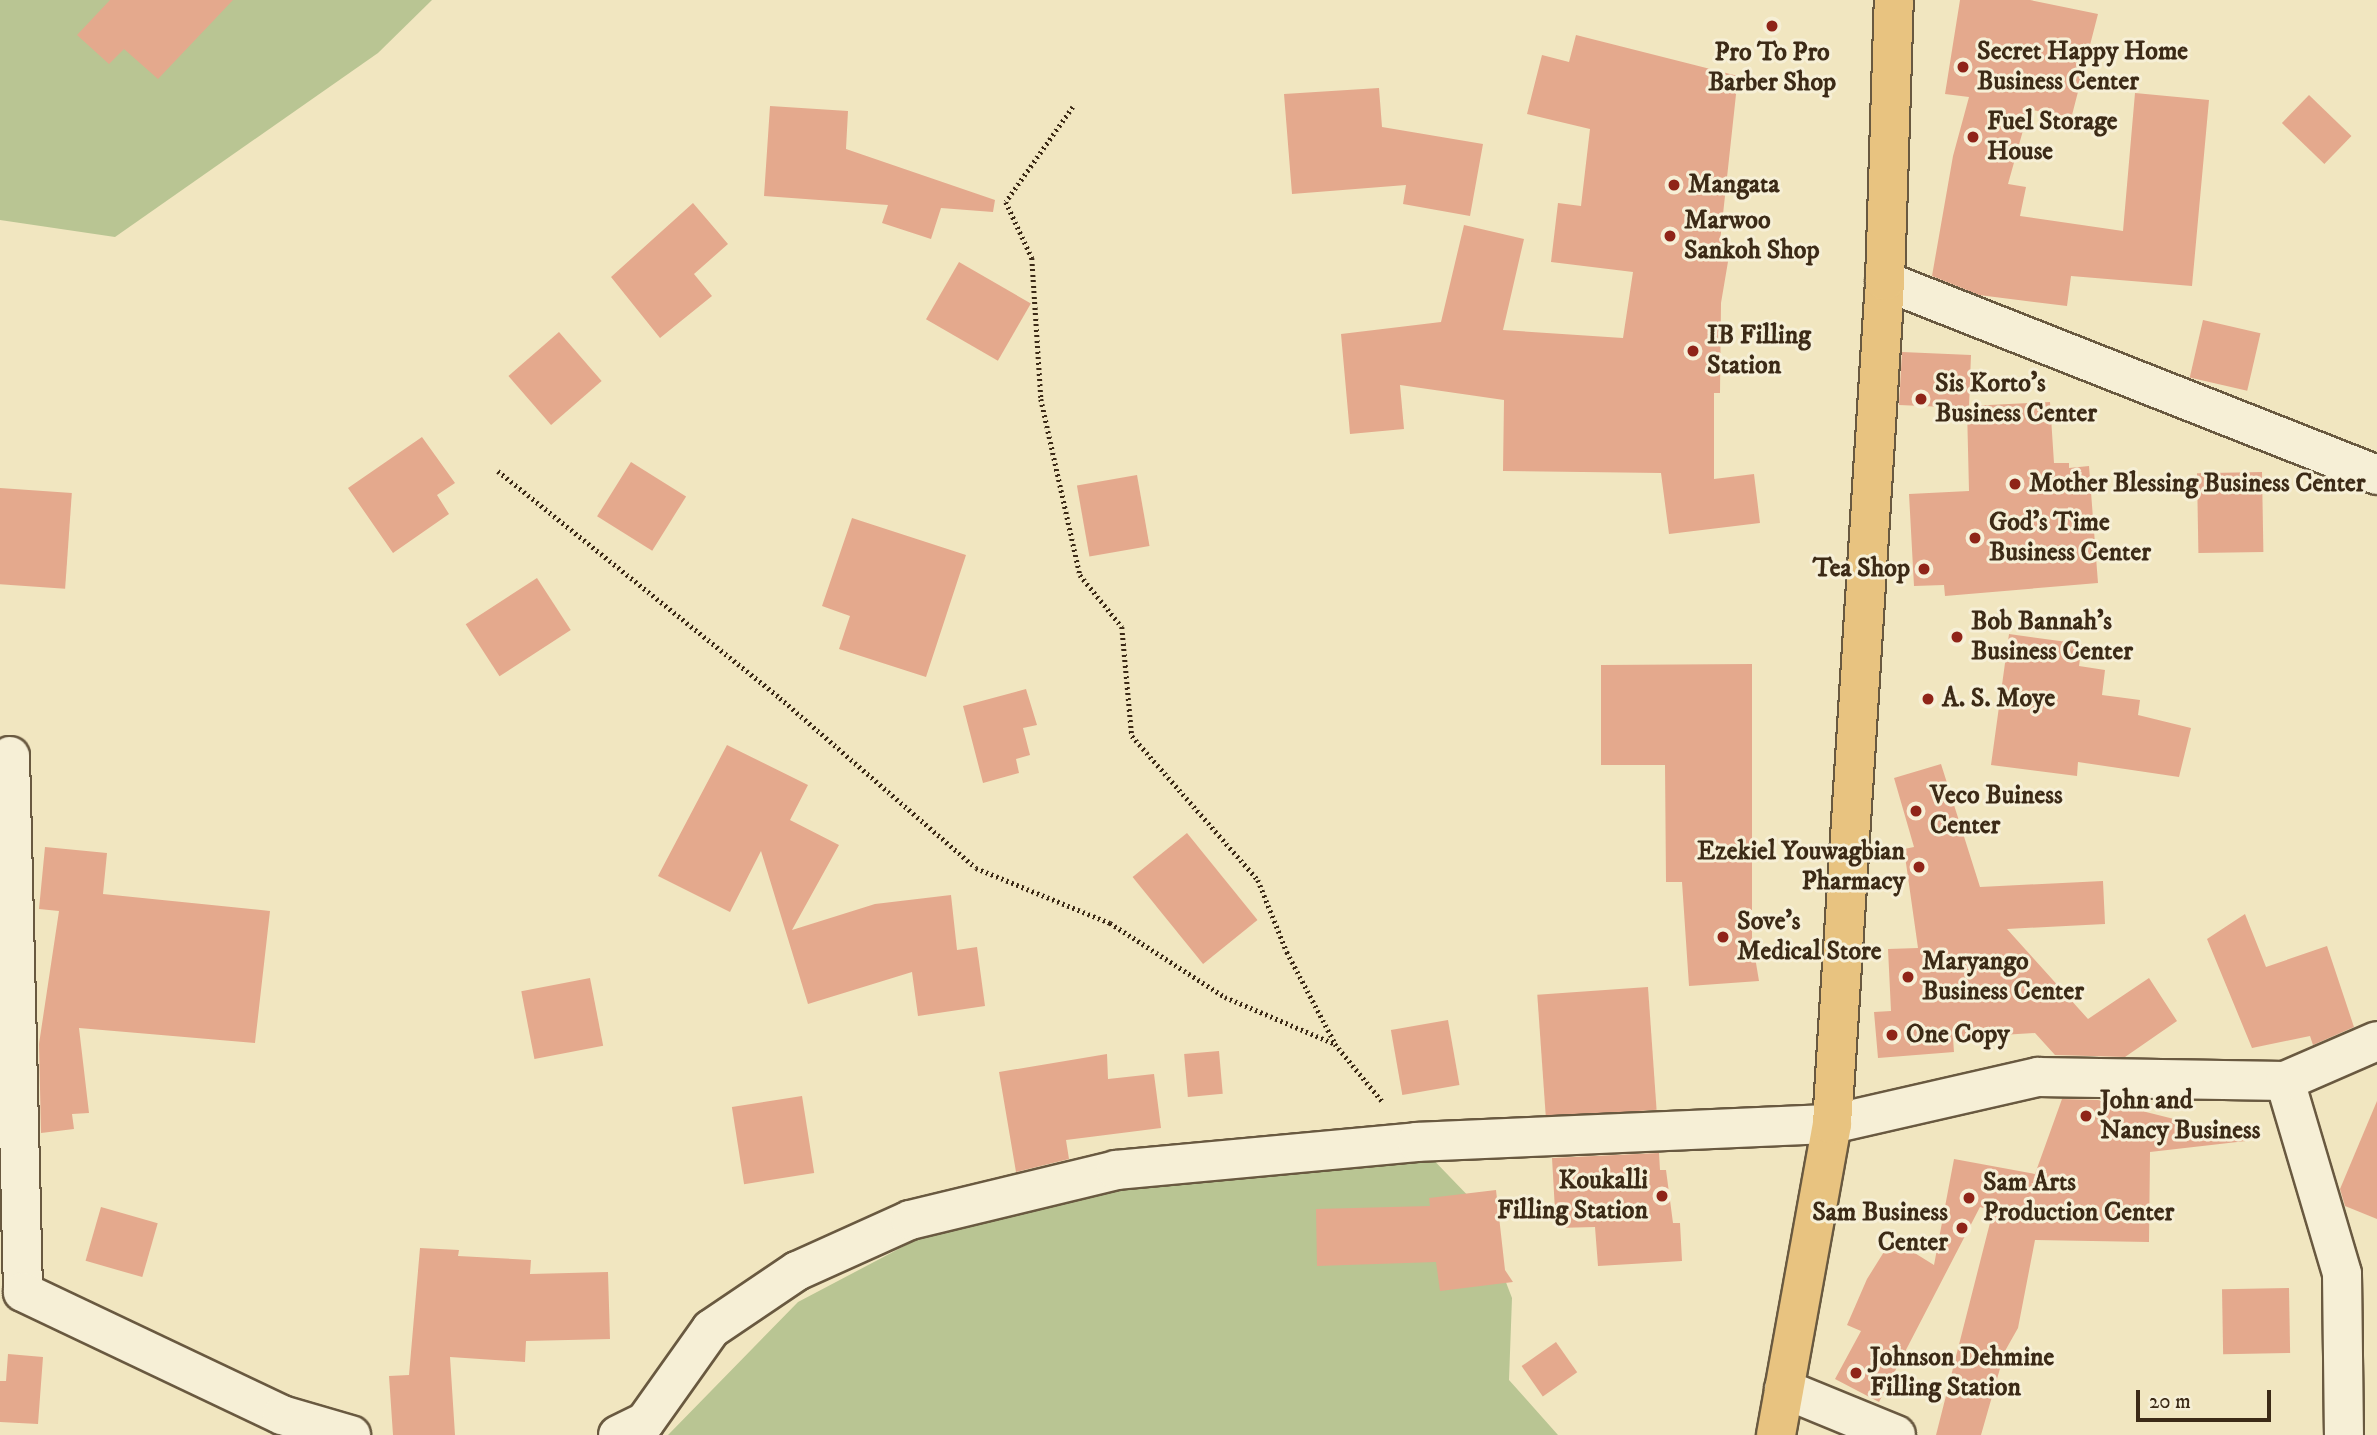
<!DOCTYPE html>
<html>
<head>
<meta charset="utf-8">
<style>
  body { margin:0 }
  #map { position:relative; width:2377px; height:1435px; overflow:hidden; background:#f1e6c0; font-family:"IM FELL DW Pica",serif }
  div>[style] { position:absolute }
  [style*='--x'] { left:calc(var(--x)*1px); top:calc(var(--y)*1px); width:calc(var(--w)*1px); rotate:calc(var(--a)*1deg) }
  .green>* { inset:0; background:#b9c593 }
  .building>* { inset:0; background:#e4a98d; transform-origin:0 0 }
  .path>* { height:4.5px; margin-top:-2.25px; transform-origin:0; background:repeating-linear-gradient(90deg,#3c2a16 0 2px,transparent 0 5.5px) }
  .roads { filter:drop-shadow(2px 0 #695940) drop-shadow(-2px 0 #695940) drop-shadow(0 2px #695940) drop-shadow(0 -2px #695940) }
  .minor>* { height:38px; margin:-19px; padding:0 19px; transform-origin:19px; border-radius:19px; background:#f6efd6 }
  .primary>* { height:38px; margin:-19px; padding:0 19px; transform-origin:19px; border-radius:19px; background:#e8c380 }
  .dots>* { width:19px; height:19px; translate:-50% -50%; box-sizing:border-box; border:4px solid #f6efd6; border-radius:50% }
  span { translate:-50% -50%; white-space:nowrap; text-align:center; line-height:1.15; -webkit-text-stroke:6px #f6efd6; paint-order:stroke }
  .poi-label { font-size:26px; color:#3c2a16; font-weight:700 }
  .left { translate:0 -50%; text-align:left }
  .right { translate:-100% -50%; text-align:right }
  .scale { position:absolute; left:2136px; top:1390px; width:135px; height:32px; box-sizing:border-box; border:4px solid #3c2a16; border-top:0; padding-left:9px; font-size:21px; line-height:24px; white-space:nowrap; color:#3c2a16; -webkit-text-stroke:5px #f6efd6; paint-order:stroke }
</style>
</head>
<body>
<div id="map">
  <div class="green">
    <i style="clip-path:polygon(0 0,432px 0,378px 53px,115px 237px,0 220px)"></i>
    <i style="clip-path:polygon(1422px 1148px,1476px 1204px,1512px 1298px,1509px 1380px,1558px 1435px,668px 1435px,798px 1302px,929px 1233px,1127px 1176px)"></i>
  </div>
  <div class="building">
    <i style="clip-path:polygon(110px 0,233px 0,158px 79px,124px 49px,109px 64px,77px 35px)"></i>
    <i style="clip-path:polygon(1960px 0,2030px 0,2098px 14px,2071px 119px,2029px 109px,2008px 184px,2026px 187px,2020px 216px,2123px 231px,2135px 93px,2209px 100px,2192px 286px,2071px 276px,2067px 306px,1979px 295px,1932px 276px,1953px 156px,1969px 97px,1945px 94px)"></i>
    <i style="clip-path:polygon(1576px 35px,1738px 76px,1720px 242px,1731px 244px,1721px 303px,1720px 393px,1714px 393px,1714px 479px,1754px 474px,1760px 523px,1669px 534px,1661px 473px,1503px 471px,1504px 400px,1400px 385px,1404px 429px,1350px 434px,1341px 334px,1441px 322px,1464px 225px,1524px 239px,1503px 330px,1623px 338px,1633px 272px,1551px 262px,1558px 203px,1581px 206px,1590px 129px,1527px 114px,1542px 55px,1569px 62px)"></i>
    <i style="clip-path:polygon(1379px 88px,1382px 127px,1483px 144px,1470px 216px,1403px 204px,1406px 185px,1292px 194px,1284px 94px)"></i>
    <i style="left:2309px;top:95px;width:59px;height:39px;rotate:44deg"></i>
    <i style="clip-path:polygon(770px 106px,848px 111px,846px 149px,995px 200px,993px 212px,941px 208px,931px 239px,882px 223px,888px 205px,764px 196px)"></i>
    <i style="clip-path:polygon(693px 203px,728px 244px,694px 274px,712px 296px,660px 338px,611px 277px)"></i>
    <i style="left:959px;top:262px;width:83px;height:66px;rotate:30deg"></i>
    <i style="left:2203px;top:320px;width:59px;height:59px;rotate:13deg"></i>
    <i style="left:559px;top:332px;width:65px;height:67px;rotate:49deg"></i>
    <i style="clip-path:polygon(1902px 352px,1971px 355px,1969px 406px,2050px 402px,2054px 463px,2069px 463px,2069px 468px,2089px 466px,2098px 583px,1945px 596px,1944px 585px,1914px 586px,1909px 494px,1969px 491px,1967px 408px,1899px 405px)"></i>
    <i style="clip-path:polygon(422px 437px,455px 483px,437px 495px,449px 514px,393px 553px,348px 488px)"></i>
    <i style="left:631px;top:462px;width:65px;height:64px;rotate:32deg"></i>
    <i style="left:2262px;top:472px;width:80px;height:65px;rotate:89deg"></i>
    <i style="left:1137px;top:475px;width:72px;height:61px;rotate:80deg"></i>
    <i style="left:0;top:488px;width:72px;height:96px;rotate:4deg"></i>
    <i style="clip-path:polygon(852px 518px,966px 555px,926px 677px,839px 649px,850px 616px,822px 606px)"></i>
    <i style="left:537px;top:578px;width:62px;height:85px;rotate:57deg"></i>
    <i style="clip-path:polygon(2009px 634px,2082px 644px,2079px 666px,2105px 670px,2102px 695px,2140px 700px,2138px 715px,2191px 728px,2179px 777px,2078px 762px,2077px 776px,1991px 765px)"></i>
    <i style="clip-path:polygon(1752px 664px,1752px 939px,1759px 981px,1689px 986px,1682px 882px,1666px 882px,1665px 765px,1601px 765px,1601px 665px)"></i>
    <i style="clip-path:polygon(1026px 689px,1037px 725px,1023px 728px,1030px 755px,1016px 759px,1019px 773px,983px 783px,963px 706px)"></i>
    <i style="clip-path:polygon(727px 745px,808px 785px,790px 820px,839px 845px,792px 930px,875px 904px,951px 895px,957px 950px,977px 947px,985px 1006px,918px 1016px,912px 972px,808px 1004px,761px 851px,730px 912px,658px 876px)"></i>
    <i style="clip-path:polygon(1941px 764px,1980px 887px,2103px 881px,2105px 924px,2007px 929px,2088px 1019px,2149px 978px,2177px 1021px,2125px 1057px,2055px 1055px,2035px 1033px,1953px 1038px,1954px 1052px,1878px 1058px,1874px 1012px,1891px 1011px,1888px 949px,1918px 948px,1904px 849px,1914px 847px,1894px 778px)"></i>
    <i style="left:1187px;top:833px;width:112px;height:70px;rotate:51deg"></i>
    <i style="clip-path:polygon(45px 847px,107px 853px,103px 894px,270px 911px,255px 1043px,79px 1028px,89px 1113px,72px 1114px,74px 1129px,41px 1133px,39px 1044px,59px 911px,39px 909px)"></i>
    <i style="clip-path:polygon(2245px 914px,2266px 967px,2327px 946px,2354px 1027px,2313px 1045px,2310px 1036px,2252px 1048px,2207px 939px)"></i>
    <i style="left:590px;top:978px;width:69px;height:70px;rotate:79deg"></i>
    <i style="left:1648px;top:987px;width:123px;height:111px;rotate:86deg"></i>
    <i style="left:1448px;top:1020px;width:66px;height:58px;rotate:80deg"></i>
    <i style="left:1219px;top:1051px;width:43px;height:35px;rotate:85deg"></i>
    <i style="clip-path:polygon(1107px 1054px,1108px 1079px,1154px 1074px,1161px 1128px,1066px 1140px,1069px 1159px,1016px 1172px,999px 1072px)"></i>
    <i style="left:802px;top:1096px;width:78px;height:71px;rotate:81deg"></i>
    <i style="clip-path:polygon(2062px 1099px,2098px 1100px,2246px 1137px,2246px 1141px,2150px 1152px,2149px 1242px,2035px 1240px,2018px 1328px,2005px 1351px,1981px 1435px,1936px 1435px,1993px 1211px,1980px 1207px,1879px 1402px,1835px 1379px,1861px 1331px,1847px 1325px,1867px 1279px,1892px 1239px,1934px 1265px,1954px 1159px,2035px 1174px)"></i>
    <i style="clip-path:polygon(2377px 1101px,2377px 1219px,2345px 1206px,2340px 1189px)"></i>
    <i style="clip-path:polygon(1659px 1153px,1660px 1170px,1666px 1170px,1673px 1223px,1680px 1223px,1682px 1261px,1598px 1266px,1595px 1227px,1556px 1228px,1552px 1158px)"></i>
    <i style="clip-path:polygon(1496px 1190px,1505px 1270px,1513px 1282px,1440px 1291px,1436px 1262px,1317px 1266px,1316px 1209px,1430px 1206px,1429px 1198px)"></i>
    <i style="left:101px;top:1207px;width:59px;height:56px;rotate:16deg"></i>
    <i style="clip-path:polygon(420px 1248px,459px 1250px,458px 1256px,531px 1260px,530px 1274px,608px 1272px,610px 1339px,526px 1341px,525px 1362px,450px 1357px,455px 1435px,393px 1435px,389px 1376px,409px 1375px)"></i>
    <i style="left:2289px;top:1288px;width:65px;height:67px;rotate:89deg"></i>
    <i style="left:1556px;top:1342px;width:37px;height:42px;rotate:55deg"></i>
    <i style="clip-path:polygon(8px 1354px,43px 1357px,38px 1424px,0 1422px,0 1381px,6px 1381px)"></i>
  </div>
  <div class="path">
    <i style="--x:1073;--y:107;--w:116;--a:125.2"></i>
    <i style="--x:1006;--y:202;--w:62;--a:65.1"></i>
    <i style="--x:1032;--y:258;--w:141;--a:86.3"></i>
    <i style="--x:1041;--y:399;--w:180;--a:77.5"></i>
    <i style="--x:1080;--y:575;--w:67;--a:51.1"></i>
    <i style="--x:1122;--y:627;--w:109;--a:84.8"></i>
    <i style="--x:1132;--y:736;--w:191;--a:48.8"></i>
    <i style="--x:1258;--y:880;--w:78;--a:68.1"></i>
    <i style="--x:1287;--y:952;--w:103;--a:62.2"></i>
    <i style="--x:498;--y:471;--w:362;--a:38.8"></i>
    <i style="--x:780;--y:698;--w:259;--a:40.9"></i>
    <i style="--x:976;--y:868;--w:145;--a:22.3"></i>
    <i style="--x:1110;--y:923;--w:137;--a:32.8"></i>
    <i style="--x:1225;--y:997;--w:120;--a:23.1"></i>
    <i style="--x:1335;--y:1044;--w:74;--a:50.5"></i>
  </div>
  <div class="roads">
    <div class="minor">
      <i style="--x:1885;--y:281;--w:529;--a:21.52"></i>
      <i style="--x:10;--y:756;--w:536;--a:88.61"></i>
      <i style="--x:23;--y:1292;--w:287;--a:25.4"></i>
      <i style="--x:282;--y:1415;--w:72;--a:16.2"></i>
      <i style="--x:2285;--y:1081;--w:201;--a:73.5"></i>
      <i style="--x:2342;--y:1274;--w:161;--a:89.3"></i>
      <i style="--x:1784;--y:1389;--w:121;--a:22.3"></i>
      <i style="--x:618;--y:1435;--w:30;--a:-26"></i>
      <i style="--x:645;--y:1422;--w:114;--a:-54.6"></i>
      <i style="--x:711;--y:1329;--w:104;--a:-34"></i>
      <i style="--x:797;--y:1271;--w:124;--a:-24.3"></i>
      <i style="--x:910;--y:1220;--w:212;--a:-13.6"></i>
      <i style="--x:1116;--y:1170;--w:302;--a:-5.3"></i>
      <i style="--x:1417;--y:1142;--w:415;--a:-2.5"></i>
      <i style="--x:1832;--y:1124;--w:211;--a:-12.9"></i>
      <i style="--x:2038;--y:1077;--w:247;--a:0.9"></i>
      <i style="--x:2285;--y:1081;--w:100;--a:-23.5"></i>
    </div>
    <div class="primary">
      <i style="--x:1776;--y:1435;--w:316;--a:-79.8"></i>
      <i style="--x:1832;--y:1124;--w:845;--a:-86.4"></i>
      <i style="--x:1885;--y:281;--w:281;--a:-88.2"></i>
    </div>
  </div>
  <div class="dots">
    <i style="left:1772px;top:26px;background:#8f2418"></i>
    <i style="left:1963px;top:67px;background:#8f2418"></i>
    <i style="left:1973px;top:137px;background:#8f2418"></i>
    <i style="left:1674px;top:185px;background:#8f2418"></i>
    <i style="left:1670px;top:236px;background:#8f2418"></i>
    <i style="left:1693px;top:351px;background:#8f2418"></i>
    <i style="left:1921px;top:399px;background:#8f2418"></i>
    <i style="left:2015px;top:484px;background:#8f2418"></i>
    <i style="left:1975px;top:538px;background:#8f2418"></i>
    <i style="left:1924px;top:569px;background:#8f2418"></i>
    <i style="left:1957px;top:637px;background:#8f2418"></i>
    <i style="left:1928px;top:699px;background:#8f2418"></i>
    <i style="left:1916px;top:811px;background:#8f2418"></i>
    <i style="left:1919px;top:867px;background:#8f2418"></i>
    <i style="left:1723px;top:937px;background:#8f2418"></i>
    <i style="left:1908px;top:977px;background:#8f2418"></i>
    <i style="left:1892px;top:1035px;background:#8f2418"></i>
    <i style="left:2086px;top:1116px;background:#8f2418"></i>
    <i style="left:1662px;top:1196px;background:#8f2418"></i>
    <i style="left:1969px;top:1198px;background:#8f2418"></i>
    <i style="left:1962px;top:1228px;background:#8f2418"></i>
    <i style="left:1856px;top:1373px;background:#8f2418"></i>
  </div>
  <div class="poi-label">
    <span class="left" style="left:1977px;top:67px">Secret Happy Home<br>Business Center</span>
    <span style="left:1772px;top:68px">Pro To Pro<br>Barber Shop</span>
    <span class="left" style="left:1987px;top:137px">Fuel Storage<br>House</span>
    <span class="left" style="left:1688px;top:185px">Mangata</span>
    <span class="left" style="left:1684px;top:236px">Marwoo<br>Sankoh Shop</span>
    <span class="left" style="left:1707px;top:351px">IB Filling<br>Station</span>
    <span class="left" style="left:1935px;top:399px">Sis Korto's<br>Business Center</span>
    <span class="left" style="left:2029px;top:484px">Mother Blessing Business Center</span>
    <span class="left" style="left:1989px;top:538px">God's Time<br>Business Center</span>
    <span class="right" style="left:1910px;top:569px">Tea Shop</span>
    <span class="left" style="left:1971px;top:637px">Bob Bannah's<br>Business Center</span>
    <span class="left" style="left:1942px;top:699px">A. S. Moye</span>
    <span class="left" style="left:1930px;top:811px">Veco Buiness<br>Center</span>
    <span class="right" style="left:1905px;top:867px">Ezekiel Youwagbian<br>Pharmacy</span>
    <span class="left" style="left:1737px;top:937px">Sove's<br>Medical Store</span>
    <span class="left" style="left:1922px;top:977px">Maryango<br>Business Center</span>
    <span class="left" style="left:1906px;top:1035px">One Copy</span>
    <span class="left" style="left:2100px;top:1116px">John and<br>Nancy Business</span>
    <span class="right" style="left:1648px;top:1196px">Koukalli<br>Filling Station</span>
    <span class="left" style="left:1983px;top:1198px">Sam Arts<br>Production Center</span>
    <span class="right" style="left:1948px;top:1228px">Sam Business<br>Center</span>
    <span class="left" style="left:1870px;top:1373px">Johnson Dehmine<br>Filling Station</span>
  </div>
  <div class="scale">20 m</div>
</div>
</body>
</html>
